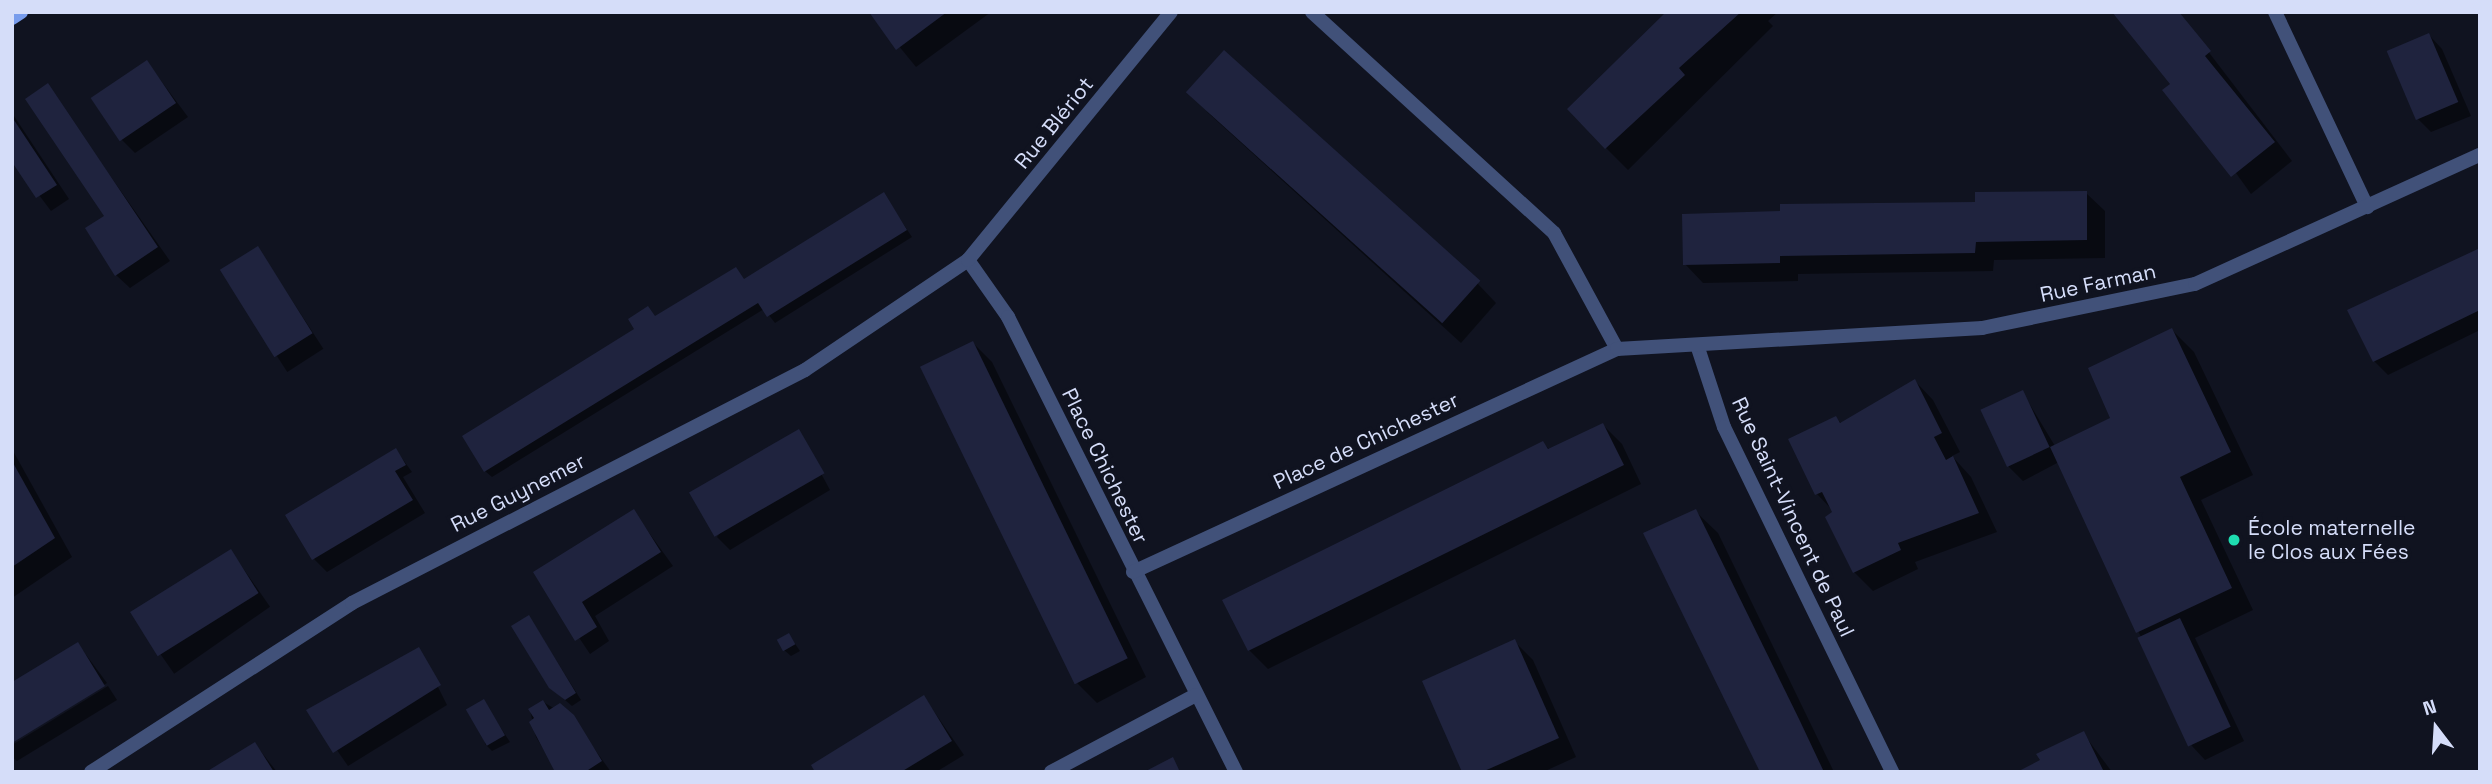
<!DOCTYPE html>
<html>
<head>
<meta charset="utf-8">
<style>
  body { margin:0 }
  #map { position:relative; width:2492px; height:784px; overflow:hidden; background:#101320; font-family:"Space Grotesk",sans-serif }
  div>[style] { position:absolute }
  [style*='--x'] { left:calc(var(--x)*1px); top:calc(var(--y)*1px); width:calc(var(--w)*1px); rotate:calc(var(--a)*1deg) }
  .shadow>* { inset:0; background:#0007; transform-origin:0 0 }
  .building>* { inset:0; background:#1f233e; transform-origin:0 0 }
  .street>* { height:14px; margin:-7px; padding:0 7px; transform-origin:7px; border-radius:7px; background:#415179 }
  .secondary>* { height:14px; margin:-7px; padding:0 7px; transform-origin:7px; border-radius:7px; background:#789cec }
  .dots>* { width:19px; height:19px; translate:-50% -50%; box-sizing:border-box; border:4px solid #101320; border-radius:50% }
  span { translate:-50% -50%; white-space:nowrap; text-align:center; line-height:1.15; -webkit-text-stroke:7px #101320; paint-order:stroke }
  .street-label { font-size:21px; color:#d5ddf9 }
  .poi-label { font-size:21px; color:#d5ddf9 }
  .left { translate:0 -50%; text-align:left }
  .frame { position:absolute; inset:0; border:14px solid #d5ddf9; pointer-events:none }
  .north { position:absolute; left:2401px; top:693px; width:70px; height:70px; -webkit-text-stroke:5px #101320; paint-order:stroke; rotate:343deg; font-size:19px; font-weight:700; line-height:28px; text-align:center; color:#d5ddf9 }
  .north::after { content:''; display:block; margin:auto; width:24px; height:32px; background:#d5ddf9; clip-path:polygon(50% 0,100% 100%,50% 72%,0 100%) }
</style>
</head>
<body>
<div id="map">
  <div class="shadow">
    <i style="clip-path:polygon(871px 12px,991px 12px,916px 67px)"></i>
    <i style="clip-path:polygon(1670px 12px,1778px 12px,1768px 21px,1773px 26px,1628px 170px,1606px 148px)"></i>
    <i style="clip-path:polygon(2178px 12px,2292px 161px,2251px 194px,2172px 84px)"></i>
    <i style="clip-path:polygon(2429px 35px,2442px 49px,2471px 116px,2431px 132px,2417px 118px)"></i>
    <i style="clip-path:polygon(147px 62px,188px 117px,135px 153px,121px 139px)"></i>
    <i style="clip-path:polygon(47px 86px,170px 261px,130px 288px,116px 275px,109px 223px)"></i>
    <i style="clip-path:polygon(1206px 111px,1478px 284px,1496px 303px,1461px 343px)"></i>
    <i style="clip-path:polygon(12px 113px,69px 199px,51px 211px,12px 159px)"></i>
    <i style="clip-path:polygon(2086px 193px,2105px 211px,2105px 258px,1994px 260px,1993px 271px,1798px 274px,1798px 281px,1703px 283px,1685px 264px,1977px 204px)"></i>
    <i style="clip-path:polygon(884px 195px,912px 237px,775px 323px,764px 309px,492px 477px,485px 471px,637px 329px,647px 308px,656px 318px,735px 269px,745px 281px)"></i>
    <i style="left:258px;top:248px;width:120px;height:43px;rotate:57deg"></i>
    <i style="clip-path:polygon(2480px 249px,2480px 330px,2388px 375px,2374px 361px)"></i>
    <i style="clip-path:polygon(2172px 330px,2194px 352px,2253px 475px,2201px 500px,2253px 610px,2195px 638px,2244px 741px,2205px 760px,2192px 746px,2059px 462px,2023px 481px,2009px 467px,1983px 412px,2023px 393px,2055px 446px,2113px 418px)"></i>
    <i style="clip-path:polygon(973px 343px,992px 362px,1146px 677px,1097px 703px,1078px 684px,922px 368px)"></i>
    <i style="clip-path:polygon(1915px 381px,1933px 400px,1960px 452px,1952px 456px,1971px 477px,1997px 532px,1915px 562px,1918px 569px,1873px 591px,1854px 572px,1835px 513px,1817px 494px,1836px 418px,1842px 424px)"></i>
    <i style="clip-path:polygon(1603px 425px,1622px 444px,1641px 484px,1268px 669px,1249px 650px,1224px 600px,1543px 443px,1550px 450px)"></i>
    <i style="clip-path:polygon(798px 431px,830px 490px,730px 550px,717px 537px)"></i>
    <i style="clip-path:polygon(12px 449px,72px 557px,12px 598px)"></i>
    <i style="clip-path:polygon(396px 450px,412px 472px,403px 477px,425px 513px,327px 572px,314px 559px)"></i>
    <i style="clip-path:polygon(1695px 511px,1718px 533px,1834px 772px,1761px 772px)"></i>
    <i style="clip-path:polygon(634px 512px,673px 566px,595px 616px,609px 641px,590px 654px,535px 572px)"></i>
    <i style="left:231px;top:551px;width:68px;height:117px;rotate:55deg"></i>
    <i style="clip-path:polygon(529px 617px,581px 700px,572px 706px,558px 694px)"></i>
    <i style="clip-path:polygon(789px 635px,800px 651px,791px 656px,784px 650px)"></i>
    <i style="clip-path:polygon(1514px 641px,1533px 660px,1576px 757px,1543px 772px,1464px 772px)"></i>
    <i style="clip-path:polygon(78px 644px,107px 683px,12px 741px)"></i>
    <i style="clip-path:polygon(419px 649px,447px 705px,348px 766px,309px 710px)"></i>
    <i style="clip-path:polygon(108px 686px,117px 700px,17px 761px,12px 757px,12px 745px)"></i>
    <i style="clip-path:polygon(924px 697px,964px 755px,936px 772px,817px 772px)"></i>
    <i style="clip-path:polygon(483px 701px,510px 742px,492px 751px,485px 744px)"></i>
    <i style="clip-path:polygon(543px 702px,573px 719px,611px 772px,557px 772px,536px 737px,530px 710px)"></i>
    <i style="clip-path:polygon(2083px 733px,2112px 772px,2021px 772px,2043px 761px)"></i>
    <i style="clip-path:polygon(255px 744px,277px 772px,209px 772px)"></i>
  </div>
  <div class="building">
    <i style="clip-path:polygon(869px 12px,947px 12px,896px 50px)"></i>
    <i style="clip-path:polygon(1666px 12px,1741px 12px,1679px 68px,1685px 75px,1605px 149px,1567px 109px)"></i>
    <i style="clip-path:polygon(2112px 12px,2179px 12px,2211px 51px,2205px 56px,2275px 142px,2231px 177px,2162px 90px,2170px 84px)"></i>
    <i style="left:2429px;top:33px;width:75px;height:46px;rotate:67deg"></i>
    <i style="left:1224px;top:50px;width:345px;height:57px;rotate:42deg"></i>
    <i style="left:147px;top:60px;width:52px;height:68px;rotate:56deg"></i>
    <i style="clip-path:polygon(48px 83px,158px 247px,115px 276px,85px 228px,104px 216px,25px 99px)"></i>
    <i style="clip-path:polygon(12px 117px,57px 185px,36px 198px,12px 162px)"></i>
    <i style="clip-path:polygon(2087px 191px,2087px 240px,1976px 242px,1975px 253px,1780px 256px,1780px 263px,1683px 265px,1682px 214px,1780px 211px,1780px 204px,1975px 202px,1975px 192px)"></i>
    <i style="clip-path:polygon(884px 192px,907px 230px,767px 317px,758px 303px,484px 472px,462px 436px,634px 329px,628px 319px,648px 306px,655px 316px,736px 267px,744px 279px)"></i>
    <i style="left:258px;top:246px;width:103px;height:45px;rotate:58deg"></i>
    <i style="clip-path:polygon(2480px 248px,2480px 310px,2373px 362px,2347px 310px)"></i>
    <i style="clip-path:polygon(2172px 328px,2231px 452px,2180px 477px,2232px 588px,2136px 633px,2050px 447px,2110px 418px,2088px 368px)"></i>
    <i style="left:973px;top:341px;width:353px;height:59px;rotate:64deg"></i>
    <i style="clip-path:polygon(1915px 379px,1942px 433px,1934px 437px,1946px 460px,1953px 456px,1979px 513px,1898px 543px,1901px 550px,1853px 573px,1825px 517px,1832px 512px,1822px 492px,1815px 495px,1788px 439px,1836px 416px,1840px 423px)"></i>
    <i style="left:2023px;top:390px;width:63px;height:47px;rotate:65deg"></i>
    <i style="clip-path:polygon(1603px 423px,1624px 465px,1248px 651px,1222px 600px,1543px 441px,1548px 449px)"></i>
    <i style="left:799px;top:429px;width:51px;height:127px;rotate:60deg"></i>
    <i style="clip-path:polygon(396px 448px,406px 465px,395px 471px,413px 500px,312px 560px,285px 515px)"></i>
    <i style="clip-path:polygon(12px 461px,55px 538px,12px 567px)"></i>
    <i style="clip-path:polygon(634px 509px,661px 552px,582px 602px,597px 627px,575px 641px,533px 572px)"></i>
    <i style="clip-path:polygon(1696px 509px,1799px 719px,1824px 772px,1760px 772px,1643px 533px)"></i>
    <i style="left:231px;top:549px;width:52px;height:119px;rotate:58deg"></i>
    <i style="clip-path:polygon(529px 615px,576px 693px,565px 700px,549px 688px,511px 626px)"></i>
    <i style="left:2180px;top:618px;width:120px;height:47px;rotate:65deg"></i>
    <i style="left:789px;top:633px;width:13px;height:14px;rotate:61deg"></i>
    <i style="clip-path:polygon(1515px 639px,1559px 738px,1482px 772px,1462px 772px,1422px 681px)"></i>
    <i style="clip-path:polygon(78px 642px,105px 686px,12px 743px,12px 682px)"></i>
    <i style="clip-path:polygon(419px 647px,441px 685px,333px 753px,306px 710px)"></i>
    <i style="clip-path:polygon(924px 695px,952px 741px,901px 772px,815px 772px,811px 765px)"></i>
    <i style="left:484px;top:699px;width:42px;height:21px;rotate:60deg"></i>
    <i style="clip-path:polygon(543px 700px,549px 710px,560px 703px,574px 715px,602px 761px,585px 772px,555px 772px,529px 722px,534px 718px,528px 709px)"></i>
    <i style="clip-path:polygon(2084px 731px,2104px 772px,2017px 772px,2040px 760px,2036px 754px)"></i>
    <i style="clip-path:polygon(255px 742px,274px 772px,206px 772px)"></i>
    <i style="clip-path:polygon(1173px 757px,1180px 772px,1144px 772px)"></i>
  </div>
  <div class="street">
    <i style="--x:1312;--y:12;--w:328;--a:42.4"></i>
    <i style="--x:1554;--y:233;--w:132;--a:61.5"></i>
    <i style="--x:2275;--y:12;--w:216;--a:64.7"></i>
    <i style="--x:968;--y:260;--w:70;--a:54.9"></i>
    <i style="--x:1008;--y:317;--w:509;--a:63.38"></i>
    <i style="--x:1698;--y:348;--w:83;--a:71.8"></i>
    <i style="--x:1724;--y:427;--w:384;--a:64"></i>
    <i style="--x:1133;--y:572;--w:533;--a:-24.74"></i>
    <i style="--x:1617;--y:349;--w:366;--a:-3.3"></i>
    <i style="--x:1982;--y:328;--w:217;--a:-11.7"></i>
    <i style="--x:2195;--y:284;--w:313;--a:-24.4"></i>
    <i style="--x:91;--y:772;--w:311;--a:-32.9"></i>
    <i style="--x:352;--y:603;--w:509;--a:-27.22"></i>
    <i style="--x:805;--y:370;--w:197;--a:-34"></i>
    <i style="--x:968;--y:260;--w:320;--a:-50.7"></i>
    <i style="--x:1051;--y:772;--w:164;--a:-28"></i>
  </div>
  <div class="secondary">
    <i style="--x:12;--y:18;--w:11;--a:-34"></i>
  </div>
  <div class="dots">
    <i style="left:2234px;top:540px;background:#1edcb0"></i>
  </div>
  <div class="street-label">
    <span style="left:1054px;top:123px;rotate:-51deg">Rue Blériot</span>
    <span style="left:2098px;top:283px;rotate:-12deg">Rue Farman</span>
    <span style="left:1366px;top:441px;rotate:-25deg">Place de Chichester</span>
    <span style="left:1105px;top:466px;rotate:64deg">Place Chichester</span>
    <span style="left:518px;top:493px;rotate:-27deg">Rue Guynemer</span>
    <span style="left:1793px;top:517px;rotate:65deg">Rue Saint-Vincent de Paul</span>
  </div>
  <div class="poi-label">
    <span class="left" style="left:2248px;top:540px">École maternelle<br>le Clos aux Fées</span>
  </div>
  <div class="frame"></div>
  <div class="north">N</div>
</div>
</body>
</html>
